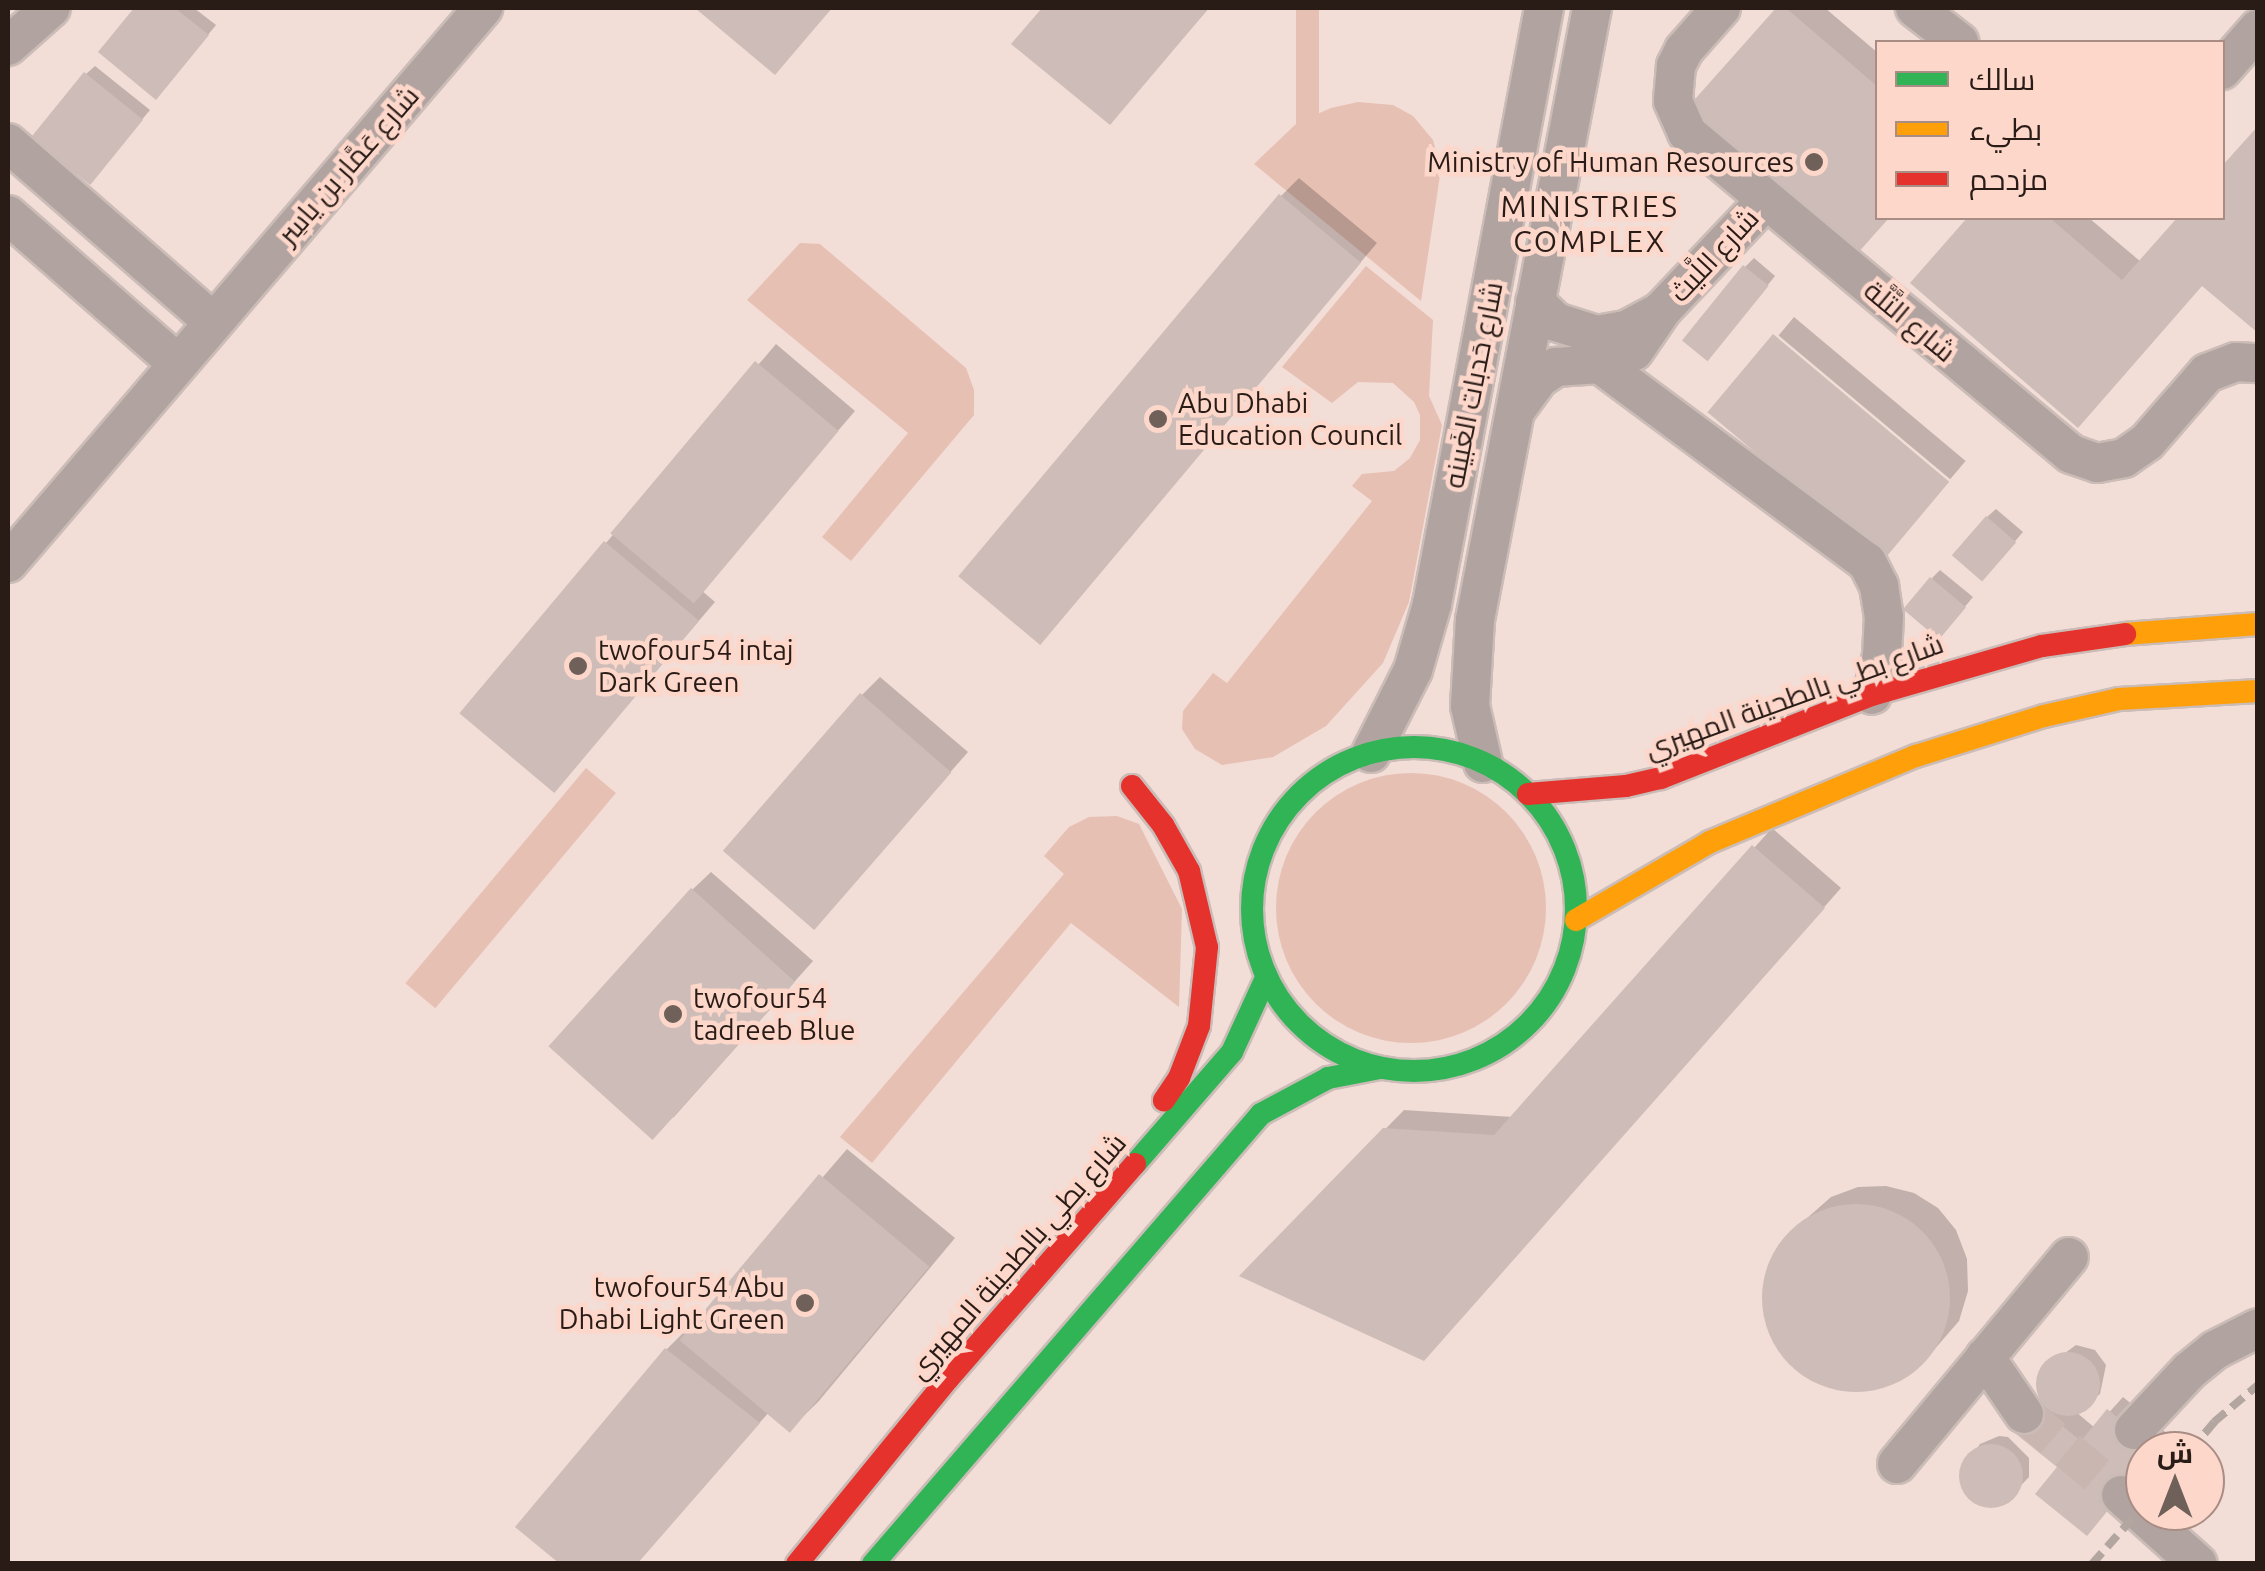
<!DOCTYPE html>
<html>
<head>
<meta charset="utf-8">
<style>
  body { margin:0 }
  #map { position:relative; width:2265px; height:1571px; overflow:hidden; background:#f2ddd7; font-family:Ubuntu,Cairo,sans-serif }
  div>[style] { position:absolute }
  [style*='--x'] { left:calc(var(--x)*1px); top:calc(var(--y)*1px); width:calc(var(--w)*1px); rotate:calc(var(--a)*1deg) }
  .green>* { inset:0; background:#e7c0b4; transform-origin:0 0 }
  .round { border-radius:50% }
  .shadow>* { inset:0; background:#0003; transform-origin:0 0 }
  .building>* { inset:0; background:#cdbcb7; transform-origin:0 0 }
  .street-tunnel>* { height:38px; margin-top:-19px; transform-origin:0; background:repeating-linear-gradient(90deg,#cab6b1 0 38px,transparent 0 57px) }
  .roads { filter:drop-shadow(2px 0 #cbbcb7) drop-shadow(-2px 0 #cbbcb7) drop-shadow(0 2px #cbbcb7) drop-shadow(0 -2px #cbbcb7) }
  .street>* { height:38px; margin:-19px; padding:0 19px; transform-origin:19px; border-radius:19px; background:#b1a4a0 }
  .fast>* { height:22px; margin:-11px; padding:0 11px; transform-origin:11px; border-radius:11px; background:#30b455 }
  .fast>.ring { margin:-11px; padding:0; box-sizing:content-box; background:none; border:22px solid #30b455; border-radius:50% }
  .slow>* { height:22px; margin:-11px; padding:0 11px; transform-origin:11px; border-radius:11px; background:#ff9f0a }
  .jam>* { height:22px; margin:-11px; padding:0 11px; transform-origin:11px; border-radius:11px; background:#e5322d }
  .rail>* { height:8px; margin-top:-4px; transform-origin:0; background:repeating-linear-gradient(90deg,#b3a6a1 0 15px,transparent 0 23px) }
  .dots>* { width:28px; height:28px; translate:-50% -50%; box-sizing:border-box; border:5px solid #fed7cb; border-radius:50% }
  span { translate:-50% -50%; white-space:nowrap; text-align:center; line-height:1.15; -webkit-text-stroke:9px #fed7cb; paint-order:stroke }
  .poi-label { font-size:28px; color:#291c17 }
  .right { translate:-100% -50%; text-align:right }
  .left { translate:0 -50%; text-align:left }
  .street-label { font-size:28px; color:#291c17 }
  .neighbourhood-label { font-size:30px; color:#291c17; letter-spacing:2.5px }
  .frame { position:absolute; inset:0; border:10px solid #291c17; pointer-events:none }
  .legend { position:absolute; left:1875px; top:40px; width:350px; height:180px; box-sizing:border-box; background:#fed7cb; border:2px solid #a98c83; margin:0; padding:12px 18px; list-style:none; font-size:30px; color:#291c17 }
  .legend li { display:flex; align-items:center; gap:20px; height:50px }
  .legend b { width:50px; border:2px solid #a98c83 }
  .north { position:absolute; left:2125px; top:1431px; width:100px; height:100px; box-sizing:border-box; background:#fed7cb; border:2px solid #a98c83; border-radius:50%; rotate:0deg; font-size:28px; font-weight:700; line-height:40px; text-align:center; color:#291c17 }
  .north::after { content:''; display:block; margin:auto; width:35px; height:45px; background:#6f605a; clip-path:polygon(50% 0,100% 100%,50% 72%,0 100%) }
</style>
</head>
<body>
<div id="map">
  <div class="green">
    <i style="left:1296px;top:8px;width:23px;height:157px"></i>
    <i style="clip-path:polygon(1358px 102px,1393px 105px,1413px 116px,1433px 140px,1441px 169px,1421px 301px,1254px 164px,1297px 123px,1331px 108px)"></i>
    <i style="clip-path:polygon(800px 243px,820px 244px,966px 368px,974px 390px,974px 415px,851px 561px,822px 537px,908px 433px,747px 300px)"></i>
    <i style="clip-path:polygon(1366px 266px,1433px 320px,1429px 396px,1442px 425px,1409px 602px,1383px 663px,1326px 726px,1273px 757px,1222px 765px,1195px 749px,1182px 729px,1183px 711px,1213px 673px,1227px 683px,1372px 501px,1352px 486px,1362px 474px,1394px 471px,1410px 458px,1420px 440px,1420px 415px,1414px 402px,1393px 383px,1358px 382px,1332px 403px,1282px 367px)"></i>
    <i style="left:586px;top:768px;width:39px;height:281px;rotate:40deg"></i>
    <i class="round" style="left:1276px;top:773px;width:270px;height:270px"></i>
    <i style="clip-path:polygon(1117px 816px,1139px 824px,1182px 909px,1179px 1007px,1071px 923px,872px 1163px,840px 1137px,1064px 874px,1044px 856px,1069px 827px,1089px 817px)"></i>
  </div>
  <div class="shadow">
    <i style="clip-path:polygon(138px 8px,194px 8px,216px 25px,165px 88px,101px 52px)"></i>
    <i style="clip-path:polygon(699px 8px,832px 8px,775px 72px)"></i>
    <i style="clip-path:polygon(1045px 8px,1209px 8px,1110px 122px,1015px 43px)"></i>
    <i style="clip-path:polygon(1780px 8px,1825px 8px,1878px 53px,1878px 218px,1888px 218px,1874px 233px,1691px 106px)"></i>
    <i style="clip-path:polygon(95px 66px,150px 110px,98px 172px,86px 74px)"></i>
    <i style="clip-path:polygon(2258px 130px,2204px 283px,1914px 282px,1970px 218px,2089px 218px,2141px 262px,2180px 218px,2222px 218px)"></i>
    <i style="clip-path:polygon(1299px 178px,1377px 243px,1055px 622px,1281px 196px)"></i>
    <i style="clip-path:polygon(1754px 258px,1775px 276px,1716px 349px,1745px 267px)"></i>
    <i style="left:1794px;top:317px;width:224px;height:24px;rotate:40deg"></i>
    <i style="clip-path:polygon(776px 344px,855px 411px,701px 590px,715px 602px,570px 771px,606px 543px)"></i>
    <i style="clip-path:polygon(1996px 509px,2023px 532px,1991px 569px,1987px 517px)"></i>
    <i style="clip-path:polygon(1940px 570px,1973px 597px,1948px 627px,1932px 578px)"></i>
    <i style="clip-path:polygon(880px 677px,968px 752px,832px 907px,862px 695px)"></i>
    <i style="clip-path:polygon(1772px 828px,1841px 888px,1442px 1339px,1243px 1275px,1404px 1110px,1513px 1117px)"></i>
    <i style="clip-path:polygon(711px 872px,813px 961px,673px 1118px,692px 890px)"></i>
    <i style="clip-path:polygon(847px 1149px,955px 1238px,818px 1402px,791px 1428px,770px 1411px,636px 1564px,518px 1526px,667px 1349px,685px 1331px,688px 1334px)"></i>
    <i style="clip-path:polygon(1886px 1186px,1914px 1193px,1938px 1208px,1956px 1230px,1967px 1259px,1968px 1291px,1959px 1321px,1920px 1366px,1893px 1383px,1862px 1390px,1831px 1387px,1802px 1373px,1780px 1351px,1767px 1322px,1764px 1291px,1771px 1260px,1789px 1234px,1831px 1197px,1858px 1187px)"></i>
    <i style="clip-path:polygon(2076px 1345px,2095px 1350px,2106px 1365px,2100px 1394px,2076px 1412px,2095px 1428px,2123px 1397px,2169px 1435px,2156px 1451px,2145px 1451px,2145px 1465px,2087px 1533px,2035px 1403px,2041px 1398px,2042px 1370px)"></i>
    <i style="clip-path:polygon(1999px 1436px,2008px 1437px,2029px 1458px,2029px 1477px,2005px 1502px,1977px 1502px,1964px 1489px,1961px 1471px,1980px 1444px)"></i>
  </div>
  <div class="building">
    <i style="clip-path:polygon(134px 8px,175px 8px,209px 35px,156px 100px,98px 52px)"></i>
    <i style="clip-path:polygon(695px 8px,832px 8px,775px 75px)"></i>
    <i style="clip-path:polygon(1042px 8px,1209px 8px,1110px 125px,1011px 44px)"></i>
    <i style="clip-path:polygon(1776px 8px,1786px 8px,1878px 87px,1878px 218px,1889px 218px,1856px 255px,1688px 107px)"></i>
    <i style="left:84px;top:72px;width:76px;height:84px;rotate:39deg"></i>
    <i style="clip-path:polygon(2258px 126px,2258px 333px,2202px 286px,2078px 428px,1910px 283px,1967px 218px,2050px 218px,2122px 280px,2177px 218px,2222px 218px,2222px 166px)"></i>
    <i style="left:1279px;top:194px;width:107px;height:499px;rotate:40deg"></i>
    <i style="left:1743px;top:265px;width:33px;height:97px;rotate:39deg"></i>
    <i style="left:1773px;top:334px;width:230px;height:102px;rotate:40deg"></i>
    <i style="left:755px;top:361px;width:109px;height:225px;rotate:40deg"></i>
    <i style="left:1986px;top:516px;width:40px;height:52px;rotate:41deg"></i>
    <i style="left:604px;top:541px;width:124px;height:225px;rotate:40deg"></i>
    <i style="left:1930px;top:577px;width:47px;height:42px;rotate:40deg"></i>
    <i style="left:860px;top:693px;width:121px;height:209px;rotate:41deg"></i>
    <i style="clip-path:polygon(1752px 845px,1825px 908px,1424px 1361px,1239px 1276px,1383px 1128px,1494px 1135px)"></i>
    <i style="left:691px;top:888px;width:140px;height:213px;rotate:42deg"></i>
    <i style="left:819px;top:1174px;width:144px;height:217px;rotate:40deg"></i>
    <i class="round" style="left:1762px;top:1204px;width:188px;height:188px"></i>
    <i style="clip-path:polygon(665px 1348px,760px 1423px,637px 1564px,560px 1564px,515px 1527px)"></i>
    <i class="round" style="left:2036px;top:1352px;width:64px;height:64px"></i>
    <i style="clip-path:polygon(2033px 1402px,2081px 1441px,2107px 1409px,2159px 1451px,2145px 1451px,2145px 1465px,2087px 1536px,2035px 1494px,2057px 1467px,2011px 1430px)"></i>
    <i class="round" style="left:1959px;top:1444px;width:64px;height:64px"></i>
  </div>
  <div class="street-tunnel">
    <i style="--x:2024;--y:1414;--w:126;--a:39.9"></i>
  </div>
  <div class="roads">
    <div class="street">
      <i style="--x:1721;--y:8;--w:56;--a:131.4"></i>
      <i style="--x:1684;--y:50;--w:18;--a:117"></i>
      <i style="--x:1676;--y:66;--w:35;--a:95"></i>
      <i style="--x:1673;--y:101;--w:35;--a:66"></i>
      <i style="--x:1687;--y:133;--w:500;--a:39.89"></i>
      <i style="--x:2071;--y:454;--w:28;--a:19"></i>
      <i style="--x:2097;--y:463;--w:27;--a:-10"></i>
      <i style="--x:2124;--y:458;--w:28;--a:-35"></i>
      <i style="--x:2147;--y:442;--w:91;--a:-49"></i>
      <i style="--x:2207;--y:373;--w:31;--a:-21"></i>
      <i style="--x:2236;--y:362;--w:22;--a:3"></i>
      <i style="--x:1915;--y:8;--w:56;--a:37.7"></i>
      <i style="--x:8;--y:46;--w:57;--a:-41.5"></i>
      <i style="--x:2222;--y:70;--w:55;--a:-48.7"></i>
      <i style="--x:8;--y:143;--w:272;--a:41.1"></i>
      <i style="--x:8;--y:215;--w:226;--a:41.2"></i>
      <i style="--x:1535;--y:302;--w:29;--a:44"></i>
      <i style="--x:1556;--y:322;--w:43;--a:17.6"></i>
      <i style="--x:1597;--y:335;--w:29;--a:-10"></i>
      <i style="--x:1626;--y:330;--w:34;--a:-28"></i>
      <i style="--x:1600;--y:364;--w:332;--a:36.6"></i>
      <i style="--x:1867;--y:562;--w:27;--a:63"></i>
      <i style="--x:1879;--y:586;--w:30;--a:81"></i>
      <i style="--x:1884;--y:616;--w:40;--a:92.9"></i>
      <i style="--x:1882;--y:656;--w:40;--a:104.4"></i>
      <i style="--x:1518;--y:407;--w:34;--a:-54"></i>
      <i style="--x:1538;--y:379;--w:22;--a:-34"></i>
      <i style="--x:1556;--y:367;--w:44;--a:-3.9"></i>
      <i style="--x:1600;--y:364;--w:36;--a:-21"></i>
      <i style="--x:1634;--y:351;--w:50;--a:-55.7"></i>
      <i style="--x:1662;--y:310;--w:150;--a:-46.6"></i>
      <i style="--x:8;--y:563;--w:731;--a:-49.44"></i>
      <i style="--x:1371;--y:753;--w:93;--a:-63.2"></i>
      <i style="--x:1413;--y:670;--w:69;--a:-73.9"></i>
      <i style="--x:1432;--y:604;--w:606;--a:-79.36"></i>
      <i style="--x:1483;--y:763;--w:58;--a:-102.8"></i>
      <i style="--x:1470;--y:706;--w:86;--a:-86.7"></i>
      <i style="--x:1475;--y:620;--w:623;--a:-79.18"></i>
      <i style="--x:1985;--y:1357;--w:69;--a:55.6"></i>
      <i style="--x:2134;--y:1430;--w:81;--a:-47"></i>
      <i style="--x:2189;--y:1371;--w:33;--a:-39"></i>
      <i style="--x:2215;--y:1350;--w:48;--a:-27.1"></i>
      <i style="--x:1897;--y:1464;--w:269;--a:-50.3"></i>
      <i style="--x:2121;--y:1495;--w:103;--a:41.9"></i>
    </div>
    <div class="fast">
      <i class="ring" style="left:1252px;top:747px;width:302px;height:302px"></i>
      <i style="--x:1135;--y:1164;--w:148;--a:-49.1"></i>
      <i style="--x:1232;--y:1052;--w:81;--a:-65.3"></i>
      <i style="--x:873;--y:1564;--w:594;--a:-49.23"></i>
      <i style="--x:1261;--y:1114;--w:76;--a:-28.2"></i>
      <i style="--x:1328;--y:1078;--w:53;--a:-10.9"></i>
    </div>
    <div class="slow">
      <i style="--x:2125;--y:634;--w:133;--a:-4.3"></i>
      <i style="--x:1576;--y:920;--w:155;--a:-30.2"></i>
      <i style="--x:1710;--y:842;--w:223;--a:-22.7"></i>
      <i style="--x:1916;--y:756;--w:134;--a:-17.4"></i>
      <i style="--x:2044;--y:716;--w:77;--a:-12.8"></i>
      <i style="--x:2119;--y:699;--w:139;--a:-3.3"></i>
    </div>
    <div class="jam">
      <i style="--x:1132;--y:786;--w:50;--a:51.5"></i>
      <i style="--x:1163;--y:825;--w:53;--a:60.5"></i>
      <i style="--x:1189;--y:871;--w:78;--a:76.7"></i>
      <i style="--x:1207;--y:947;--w:79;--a:95.8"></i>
      <i style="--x:1199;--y:1026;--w:56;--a:111"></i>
      <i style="--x:1179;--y:1078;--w:27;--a:124"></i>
      <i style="--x:1528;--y:794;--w:98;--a:-4.7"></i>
      <i style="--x:1626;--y:786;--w:36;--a:-13"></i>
      <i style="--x:1661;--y:778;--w:227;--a:-21.5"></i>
      <i style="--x:1872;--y:695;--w:177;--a:-16.1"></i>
      <i style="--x:2042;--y:646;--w:84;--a:-8.2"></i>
      <i style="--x:797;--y:1564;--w:239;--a:-50.8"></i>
      <i style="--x:948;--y:1379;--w:285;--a:-49"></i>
    </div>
  </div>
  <div class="rail">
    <i style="--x:2190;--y:1451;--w:38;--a:-50"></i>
    <i style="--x:2214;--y:1422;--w:57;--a:-40.1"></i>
    <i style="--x:2092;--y:1564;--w:80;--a:-48.5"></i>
  </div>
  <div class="dots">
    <i style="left:1814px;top:162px;background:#6f605a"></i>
    <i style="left:1158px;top:419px;background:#6f605a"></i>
    <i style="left:578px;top:666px;background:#6f605a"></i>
    <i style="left:673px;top:1014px;background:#6f605a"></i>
    <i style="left:805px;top:1303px;background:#6f605a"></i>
  </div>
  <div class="poi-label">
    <span class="right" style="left:1794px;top:162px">Ministry of Human Resources</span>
    <span class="left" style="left:1178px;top:419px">Abu Dhabi<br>Education Council</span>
    <span class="left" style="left:598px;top:666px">twofour54 intaj<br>Dark Green</span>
    <span class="left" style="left:693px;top:1014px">twofour54<br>tadreeb Blue</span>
    <span class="right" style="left:785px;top:1303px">twofour54 Abu<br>Dhabi Light Green</span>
  </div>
  <div class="street-label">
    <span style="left:348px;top:165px;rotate:-49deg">شارع عَمَّار بن ياسِر</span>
    <span style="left:1714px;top:255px;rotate:-47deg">شارع اللَّيث</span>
    <span style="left:1910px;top:321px;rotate:40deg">شارع التَّلَّة</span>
    <span style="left:1473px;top:385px;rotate:-79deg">شارع حَدبات الغَبينه</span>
    <span style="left:1794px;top:696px;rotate:-20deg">شارع بطي بالطحينة المهيري</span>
    <span style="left:1017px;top:1256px;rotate:-49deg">شارع بطي بالطحينة المهيري</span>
  </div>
  <div class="neighbourhood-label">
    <span style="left:1590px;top:223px">MINISTRIES<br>COMPLEX</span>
  </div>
  <div class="frame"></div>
  <ul class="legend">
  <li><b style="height:12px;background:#30b455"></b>سالك</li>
  <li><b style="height:12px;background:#ff9f0a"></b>بطيء</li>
  <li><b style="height:12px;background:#e5322d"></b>مزدحم</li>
  </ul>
  <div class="north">ش</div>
</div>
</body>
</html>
